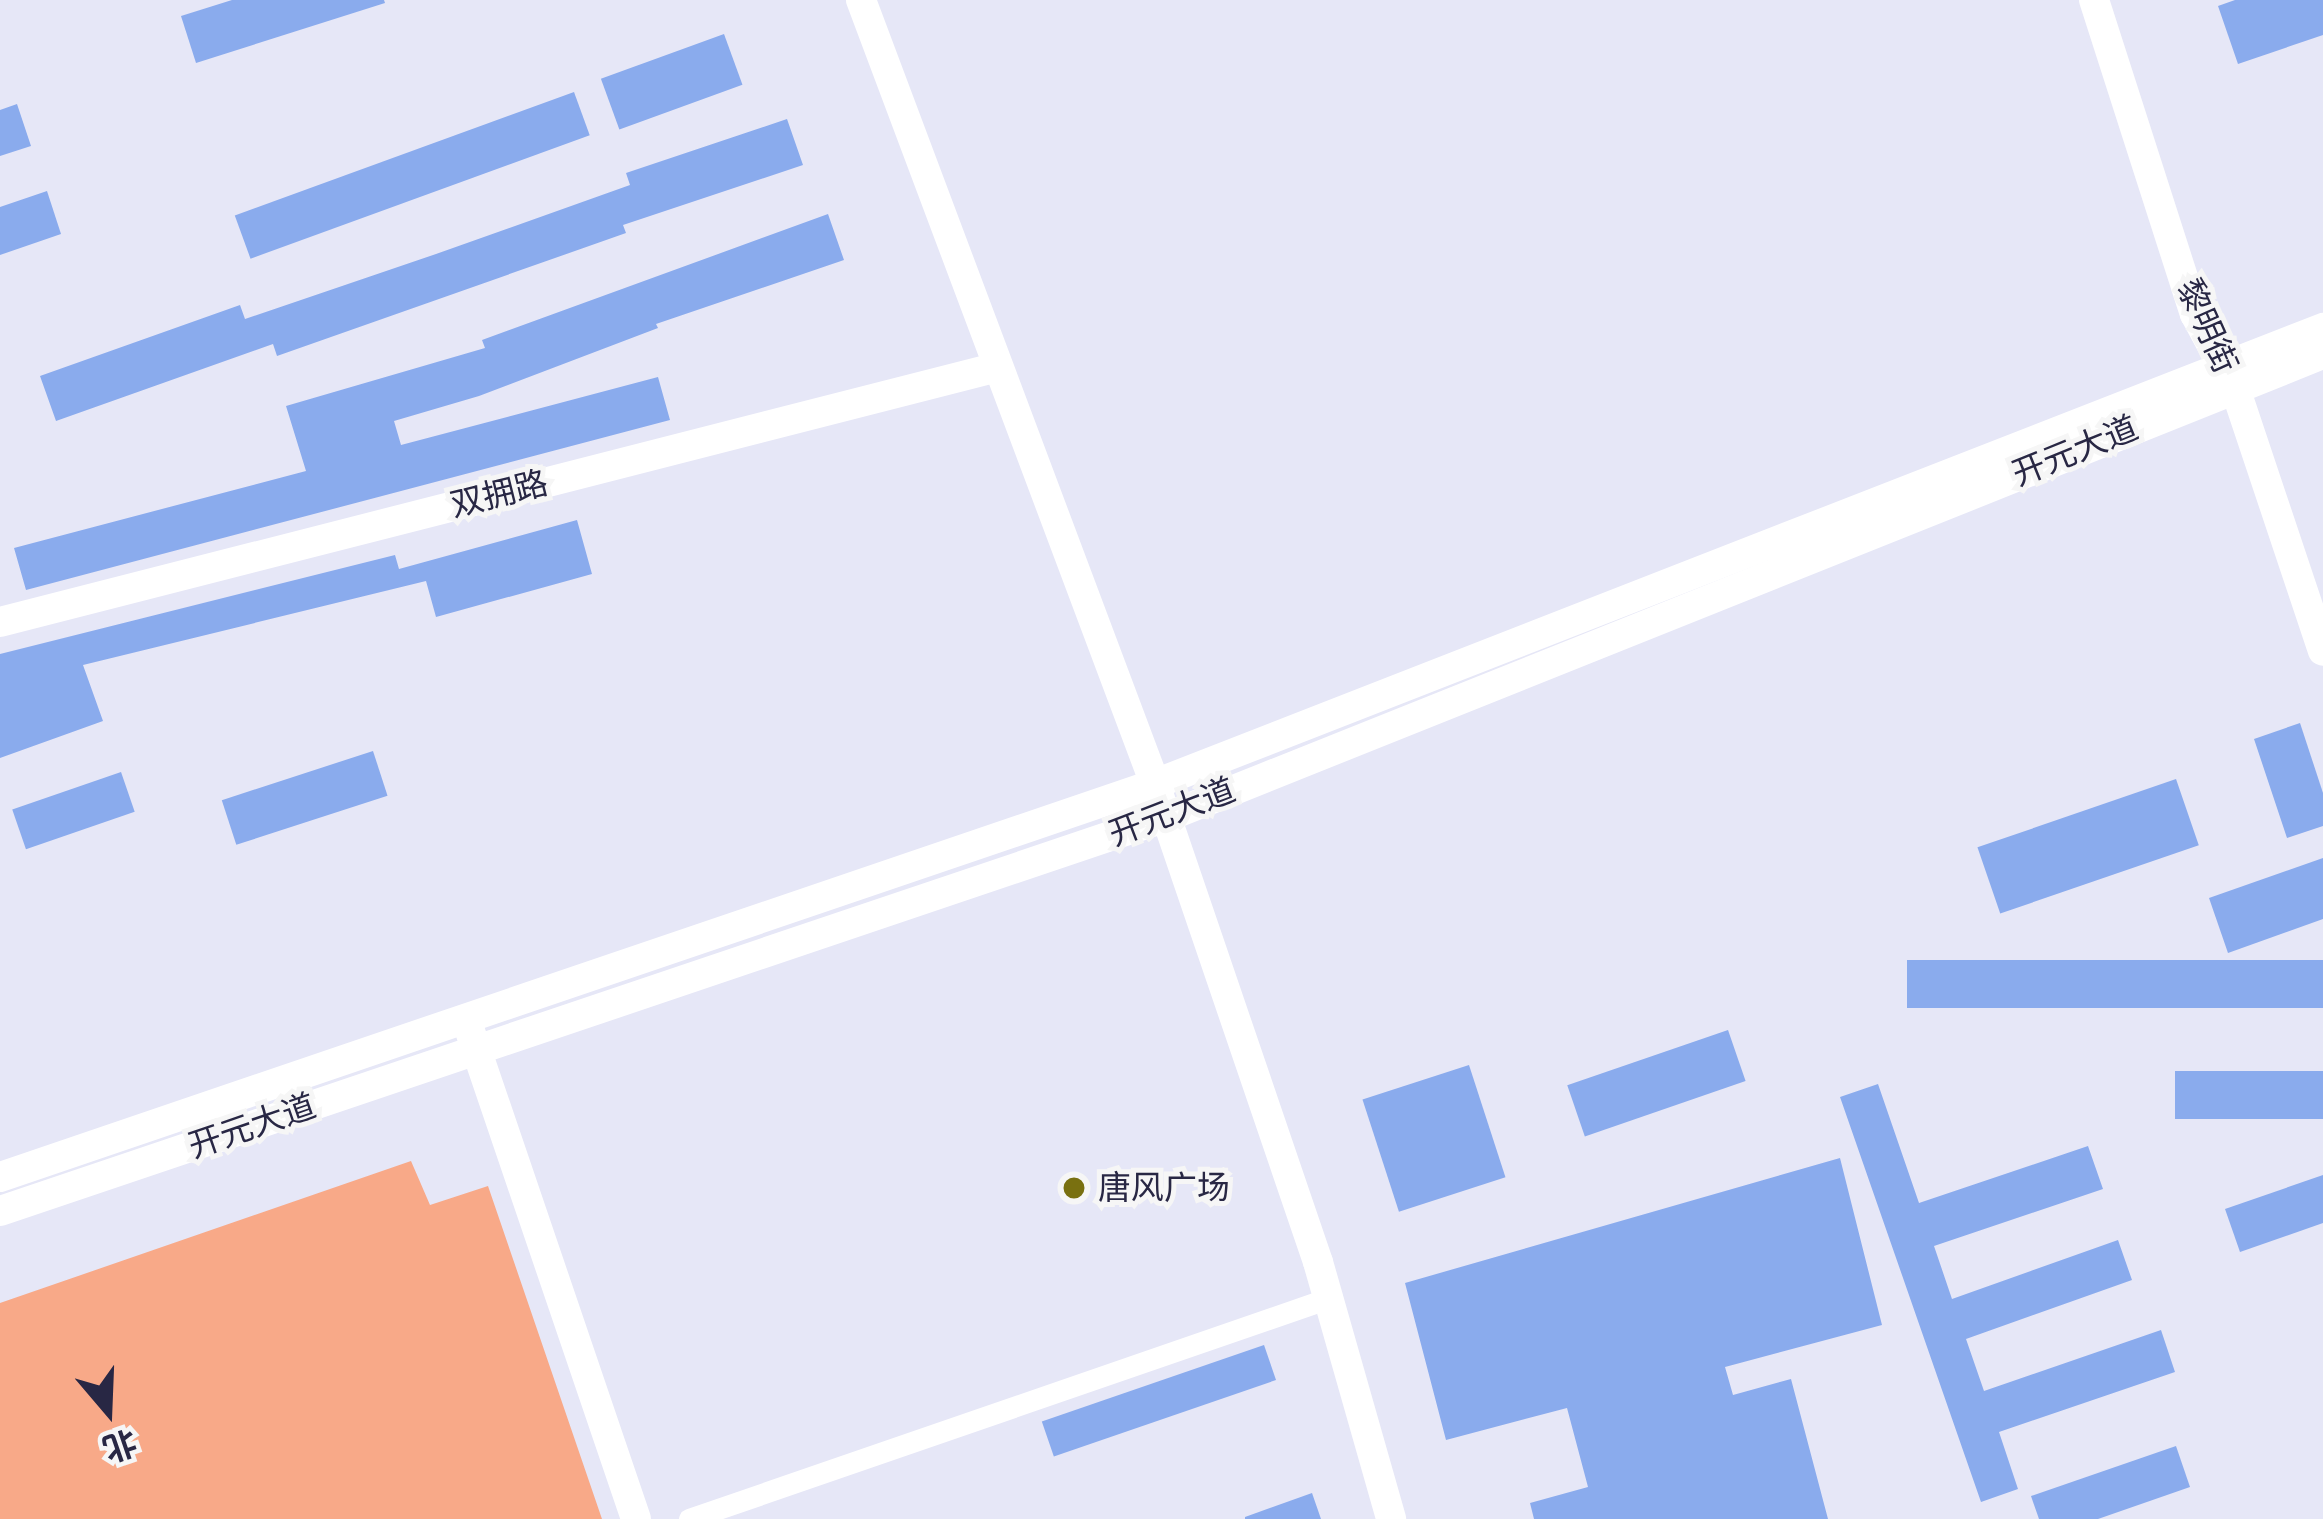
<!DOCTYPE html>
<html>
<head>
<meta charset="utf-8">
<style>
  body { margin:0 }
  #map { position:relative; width:2323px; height:1519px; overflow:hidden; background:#e6e7f7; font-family:Figtree,"Noto Sans SC",sans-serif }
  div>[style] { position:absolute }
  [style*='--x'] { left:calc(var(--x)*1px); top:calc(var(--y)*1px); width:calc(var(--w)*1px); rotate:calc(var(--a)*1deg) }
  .green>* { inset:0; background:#f8a988 }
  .building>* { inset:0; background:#8aabed; transform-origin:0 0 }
  .street>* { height:21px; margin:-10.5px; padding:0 10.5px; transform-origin:10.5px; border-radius:10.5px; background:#fff }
  .secondary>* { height:30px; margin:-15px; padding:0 15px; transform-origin:15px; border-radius:15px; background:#fff }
  .dots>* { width:33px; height:33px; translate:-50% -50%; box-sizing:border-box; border:6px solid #f6f6f6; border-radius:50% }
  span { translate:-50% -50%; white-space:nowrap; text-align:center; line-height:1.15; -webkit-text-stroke:10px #f6f6f6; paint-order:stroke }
  .street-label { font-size:33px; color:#282744 }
  .poi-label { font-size:33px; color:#282744 }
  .left { translate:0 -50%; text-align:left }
  .north { position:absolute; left:48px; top:1351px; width:120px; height:120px; -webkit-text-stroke:9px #f6f6f6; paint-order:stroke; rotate:161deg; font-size:33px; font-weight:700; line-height:48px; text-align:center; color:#282744 }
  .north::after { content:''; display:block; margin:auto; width:42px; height:54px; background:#282744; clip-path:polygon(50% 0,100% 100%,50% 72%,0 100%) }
</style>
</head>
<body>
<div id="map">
  <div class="green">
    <i style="clip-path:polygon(411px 1161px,430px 1205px,488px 1186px,602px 1519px,0 1519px,0 1303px)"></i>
  </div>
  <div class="building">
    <i style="clip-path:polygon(232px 0,384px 0,385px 3px,196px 63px,181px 16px)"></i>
    <i style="clip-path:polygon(2235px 0,2323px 0,2323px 35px,2238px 64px,2218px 6px)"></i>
    <i style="left:724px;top:34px;width:54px;height:131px;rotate:70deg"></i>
    <i style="left:574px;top:92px;width:46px;height:361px;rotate:70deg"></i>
    <i style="clip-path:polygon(17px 104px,31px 146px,0 156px,0 110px)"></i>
    <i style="clip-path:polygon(787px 119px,803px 165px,623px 225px,626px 233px,277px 356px,273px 344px,56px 421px,40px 376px,240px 305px,245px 319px,436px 254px,630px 185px,626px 173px)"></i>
    <i style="clip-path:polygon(47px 191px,61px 234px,0 255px,0 207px)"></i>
    <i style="clip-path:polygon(828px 214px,844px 260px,656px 324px,658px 328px,479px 396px,394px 421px,401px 445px,658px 377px,670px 420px,26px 590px,14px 548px,306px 471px,286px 406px,485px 348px,482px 340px)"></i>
    <i style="clip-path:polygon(577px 520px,592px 574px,436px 617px,426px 581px,83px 665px,103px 721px,0 758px,0 654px,395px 555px,399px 569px)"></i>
    <i style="clip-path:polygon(2300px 723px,2323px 793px,2323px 826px,2287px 838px,2254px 739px)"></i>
    <i style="left:373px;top:751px;width:47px;height:159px;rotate:72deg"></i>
    <i style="left:121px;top:772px;width:42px;height:115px;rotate:71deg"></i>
    <i style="left:2176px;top:779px;width:70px;height:210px;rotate:71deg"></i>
    <i style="clip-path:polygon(2323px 858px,2323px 919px,2228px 953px,2209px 898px)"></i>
    <i style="left:2323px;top:960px;width:48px;height:416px;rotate:90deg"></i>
    <i style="left:1728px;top:1030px;width:54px;height:170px;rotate:71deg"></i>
    <i style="left:1469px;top:1065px;width:118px;height:112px;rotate:72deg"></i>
    <i style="left:2323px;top:1071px;width:48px;height:148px;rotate:90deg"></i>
    <i style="clip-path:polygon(1878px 1084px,1919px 1203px,2088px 1146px,2103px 1189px,1934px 1246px,1952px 1299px,2118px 1240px,2132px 1280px,1966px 1339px,1984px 1391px,2161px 1330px,2175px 1372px,1999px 1432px,2018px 1489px,1981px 1502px,1840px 1097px)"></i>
    <i style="clip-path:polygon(1840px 1158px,1882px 1325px,1725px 1367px,1733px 1395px,1791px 1379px,1828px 1519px,1534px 1519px,1530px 1503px,1588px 1487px,1567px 1408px,1446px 1440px,1405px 1283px)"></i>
    <i style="clip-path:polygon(2323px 1175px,2323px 1223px,2240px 1252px,2225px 1209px)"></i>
    <i style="left:1264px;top:1345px;width:37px;height:235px;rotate:71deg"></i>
    <i style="clip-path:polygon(2176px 1446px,2190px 1487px,2098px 1519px,2039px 1519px,2031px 1496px)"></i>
    <i style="clip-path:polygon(1312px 1493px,1321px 1519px,1245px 1519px,1245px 1517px)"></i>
  </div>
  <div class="street">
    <i style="--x:689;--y:1519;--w:677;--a:-19.05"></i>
  </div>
  <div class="secondary">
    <i style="--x:861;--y:0;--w:837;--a:69.44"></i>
    <i style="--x:1155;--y:784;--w:505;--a:71.17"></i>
    <i style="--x:1318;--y:1262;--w:267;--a:74.1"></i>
    <i style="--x:2094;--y:0;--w:330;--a:72.2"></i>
    <i style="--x:2195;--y:314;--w:84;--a:61.6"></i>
    <i style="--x:2235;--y:388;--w:277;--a:71.5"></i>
    <i style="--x:0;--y:622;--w:1030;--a:-14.33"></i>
    <i style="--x:470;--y:1031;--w:515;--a:71.21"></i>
    <i style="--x:0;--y:1177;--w:1220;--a:-18.79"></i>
    <i style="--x:1155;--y:784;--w:1254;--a:-21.33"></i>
    <i style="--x:0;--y:1211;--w:1229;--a:-18.66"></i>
    <i style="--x:1164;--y:818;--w:1248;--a:-21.82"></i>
  </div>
  <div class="dots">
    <i style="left:1074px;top:1188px;background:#797010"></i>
  </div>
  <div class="street-label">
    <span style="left:2207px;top:326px;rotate:66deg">黎明街</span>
    <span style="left:2075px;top:451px;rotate:-22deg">开元大道</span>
    <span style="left:499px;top:494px;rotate:-14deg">双拥路</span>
    <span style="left:1172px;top:812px;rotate:-21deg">开元大道</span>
    <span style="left:252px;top:1126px;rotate:-19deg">开元大道</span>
  </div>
  <div class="poi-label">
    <span class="left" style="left:1098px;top:1188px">唐风广场</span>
  </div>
  <div class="north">北</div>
</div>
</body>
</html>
